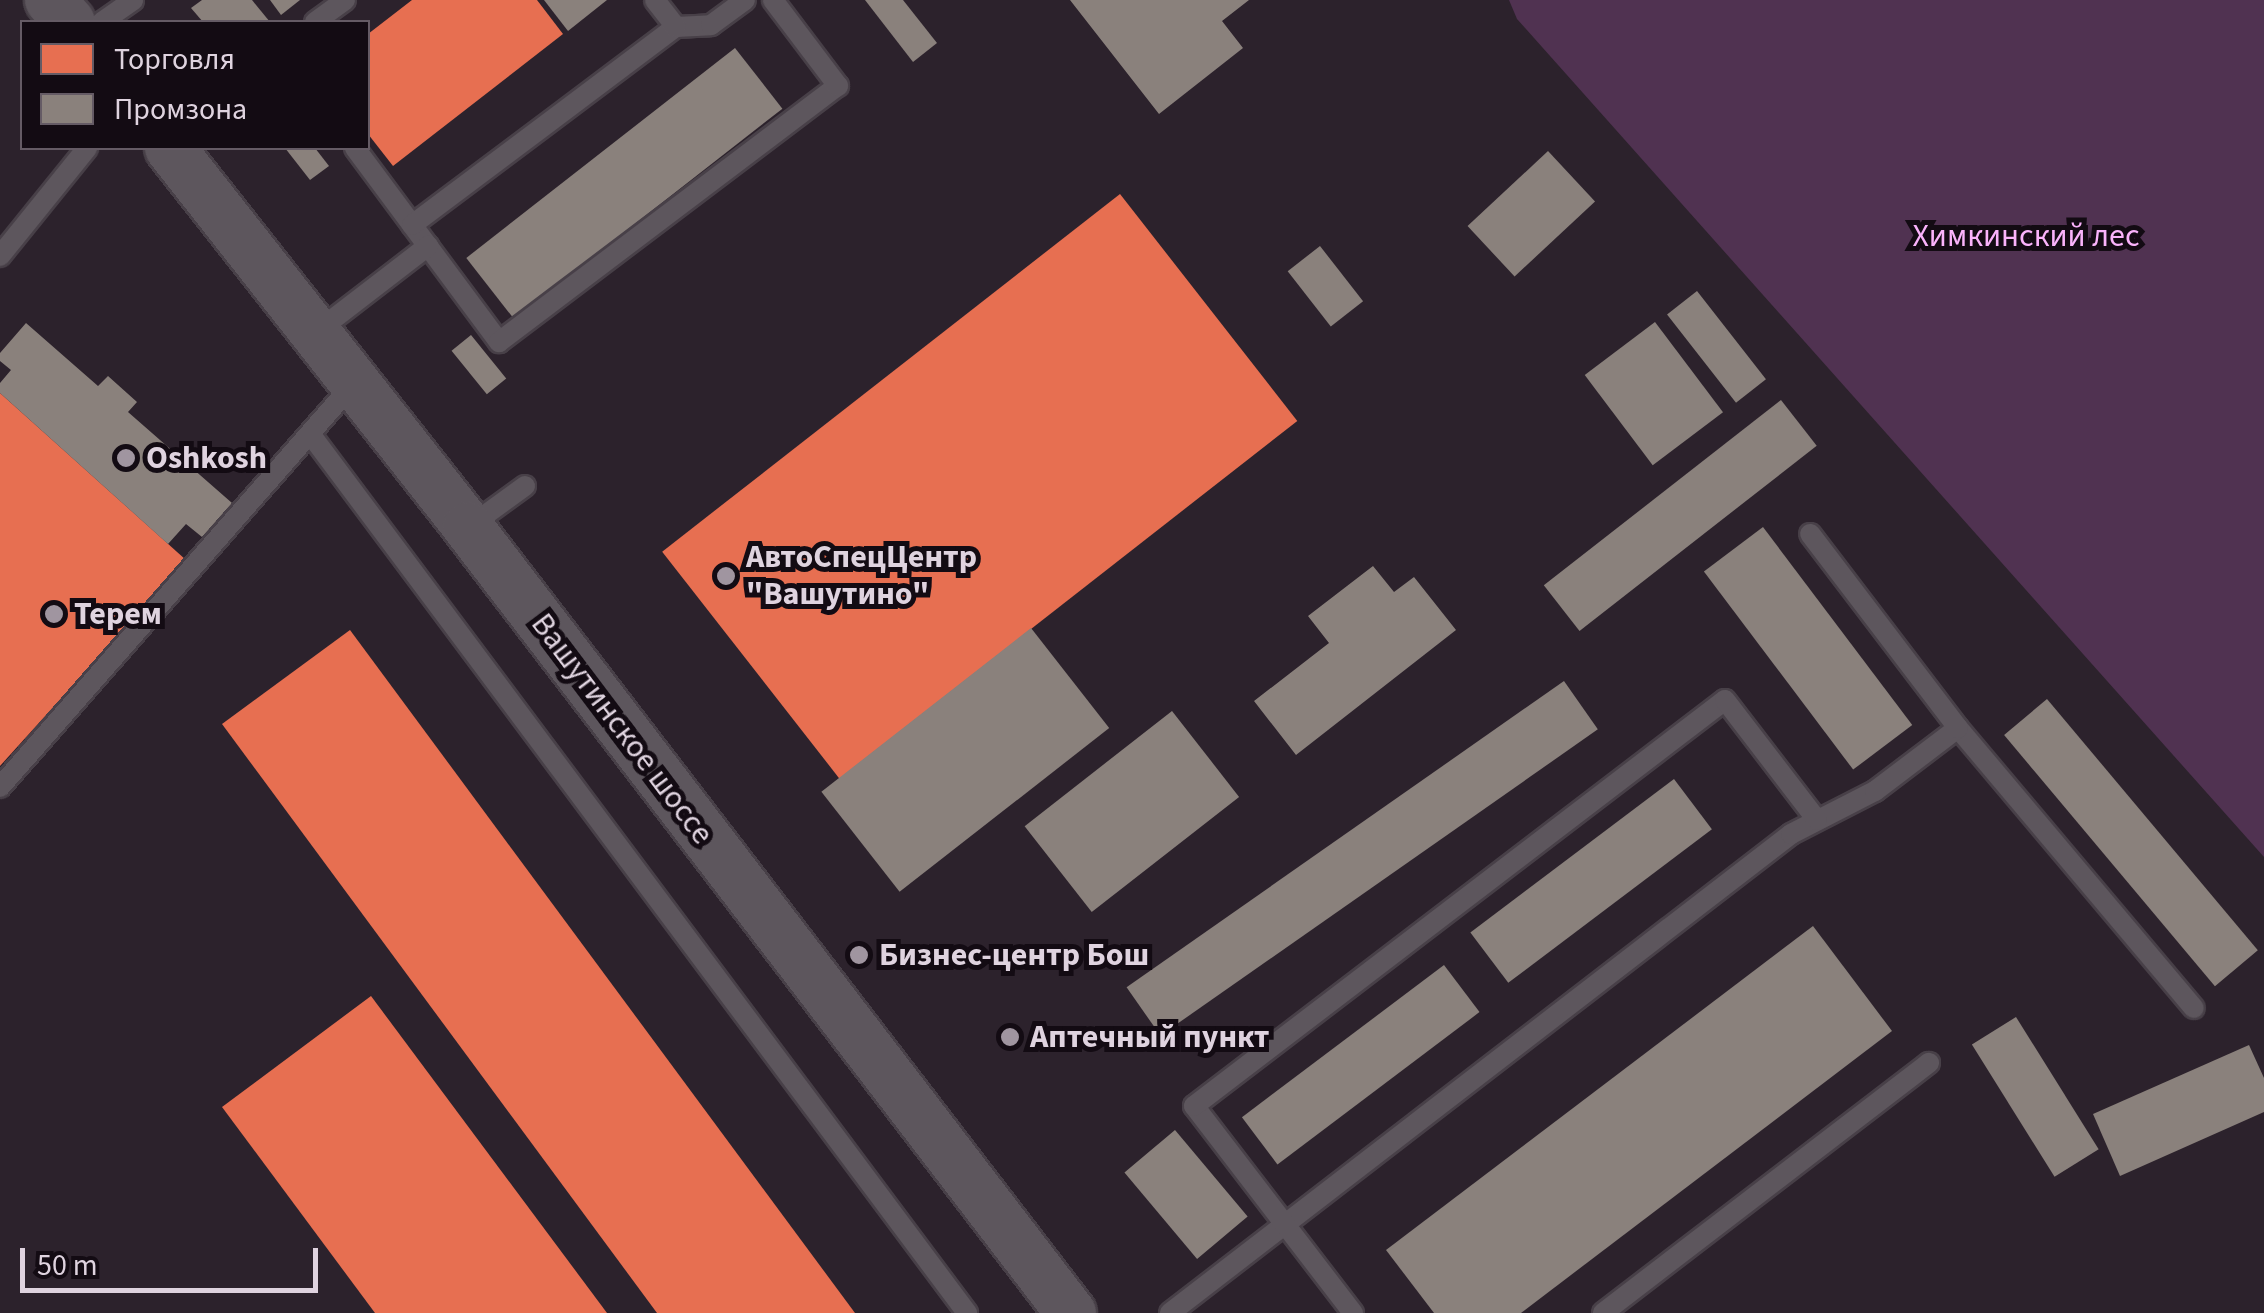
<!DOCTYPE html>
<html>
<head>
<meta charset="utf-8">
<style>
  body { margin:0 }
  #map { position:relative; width:2264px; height:1313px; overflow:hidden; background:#2c222c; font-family:"Source Sans 3",sans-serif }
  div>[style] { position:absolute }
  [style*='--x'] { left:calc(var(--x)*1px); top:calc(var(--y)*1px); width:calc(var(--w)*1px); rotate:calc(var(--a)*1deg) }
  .green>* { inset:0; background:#503251 }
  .shops>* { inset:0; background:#e76f51; transform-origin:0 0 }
  .industry>* { inset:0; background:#8a817c; transform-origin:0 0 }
  .roads { filter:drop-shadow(2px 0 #484048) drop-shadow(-2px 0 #484048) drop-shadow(0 2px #484048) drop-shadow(0 -2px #484048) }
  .service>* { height:20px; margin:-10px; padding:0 10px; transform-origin:10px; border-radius:10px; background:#5d565d }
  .tertiary>* { height:50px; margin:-25px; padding:0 25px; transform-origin:25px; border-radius:25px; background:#5d565d }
  .dots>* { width:28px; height:28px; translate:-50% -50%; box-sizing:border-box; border:5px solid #130b13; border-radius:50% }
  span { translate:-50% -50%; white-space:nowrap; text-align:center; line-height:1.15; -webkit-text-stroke:10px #130b13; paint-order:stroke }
  .park-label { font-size:32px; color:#fab3fb }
  .poi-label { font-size:32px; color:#dfd3df; font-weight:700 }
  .left { translate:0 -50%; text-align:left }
  .street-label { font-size:32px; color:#dfd3df }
  .legend { position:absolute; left:20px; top:20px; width:350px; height:130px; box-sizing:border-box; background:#130b13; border:2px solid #655b65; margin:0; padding:12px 18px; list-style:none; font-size:30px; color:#dfd3df }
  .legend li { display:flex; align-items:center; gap:20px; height:50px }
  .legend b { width:50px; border:2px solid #655b65 }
  .scale { position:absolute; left:20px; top:1248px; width:298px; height:45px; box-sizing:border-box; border:5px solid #dfd3df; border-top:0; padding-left:12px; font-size:30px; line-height:35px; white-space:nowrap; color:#dfd3df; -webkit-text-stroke:8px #130b13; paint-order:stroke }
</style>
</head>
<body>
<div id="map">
  <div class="green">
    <i style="clip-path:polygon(1509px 0,2264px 0,2264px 857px,1517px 19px)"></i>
  </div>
  <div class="shops">
    <i style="clip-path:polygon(412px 0,537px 0,563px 34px,393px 166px,368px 134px,368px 34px)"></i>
    <i style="left:1120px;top:194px;width:288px;height:581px;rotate:52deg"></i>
    <i style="clip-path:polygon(0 393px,186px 560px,0 766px)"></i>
    <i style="clip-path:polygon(350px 630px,855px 1313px,657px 1313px,222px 724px)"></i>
    <i style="clip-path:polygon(371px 996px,607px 1313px,375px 1313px,222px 1107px)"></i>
  </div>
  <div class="industry">
    <i style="clip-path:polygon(202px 0,252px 0,270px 22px,203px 22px,191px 8px)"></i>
    <i style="clip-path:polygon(270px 0,300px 0,281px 15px)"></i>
    <i style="clip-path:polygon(544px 0,607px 0,568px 31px)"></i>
    <i style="clip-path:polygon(865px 0,903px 0,937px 43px,913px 62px)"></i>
    <i style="clip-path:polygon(1070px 0,1249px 0,1222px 21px,1243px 48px,1159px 114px)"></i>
    <i style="left:735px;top:48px;width:77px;height:341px;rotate:52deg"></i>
    <i style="clip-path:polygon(285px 148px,315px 148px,329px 166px,310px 180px)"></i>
    <i style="left:1548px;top:151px;width:69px;height:110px;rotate:47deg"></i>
    <i style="left:1320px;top:246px;width:70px;height:41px;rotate:52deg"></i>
    <i style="left:1697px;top:291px;width:112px;height:38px;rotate:52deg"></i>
    <i style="left:1655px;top:322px;width:113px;height:88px;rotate:53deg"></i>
    <i style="clip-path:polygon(26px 323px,98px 386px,108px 376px,137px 402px,128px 412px,232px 503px,202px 537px,186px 524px,168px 544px,0 393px,0 383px,11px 370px,0 361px,0 353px)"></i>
    <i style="left:471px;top:335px;width:56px;height:25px;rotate:51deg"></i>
    <i style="left:1781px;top:400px;width:58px;height:301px;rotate:52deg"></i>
    <i style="left:1763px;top:527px;width:248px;height:74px;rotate:53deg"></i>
    <i style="clip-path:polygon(1373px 566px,1394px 592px,1414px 577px,1456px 630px,1296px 755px,1254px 701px,1329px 643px,1308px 616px)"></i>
    <i style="left:1031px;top:628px;width:127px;height:266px;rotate:52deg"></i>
    <i style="left:1564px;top:681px;width:59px;height:534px;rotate:55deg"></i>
    <i style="left:2047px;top:699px;width:328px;height:56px;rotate:50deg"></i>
    <i style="left:1172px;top:711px;width:109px;height:187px;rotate:52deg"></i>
    <i style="left:1674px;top:779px;width:63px;height:255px;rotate:53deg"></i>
    <i style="clip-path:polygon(1813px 926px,1892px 1031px,1521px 1313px,1434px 1313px,1386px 1250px)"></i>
    <i style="left:1444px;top:965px;width:59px;height:253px;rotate:53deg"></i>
    <i style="left:2016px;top:1017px;width:156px;height:52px;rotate:58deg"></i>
    <i style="clip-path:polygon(2249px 1045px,2264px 1078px,2264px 1112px,2120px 1176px,2093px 1114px)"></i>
    <i style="left:1175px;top:1130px;width:113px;height:66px;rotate:50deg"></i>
  </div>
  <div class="roads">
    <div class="service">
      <i style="--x:102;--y:22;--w:38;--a:-35"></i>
      <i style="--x:315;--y:22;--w:37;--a:-36"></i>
      <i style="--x:676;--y:27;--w:35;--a:-3"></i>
      <i style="--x:711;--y:25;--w:42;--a:-36.3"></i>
      <i style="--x:355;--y:148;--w:242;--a:53.4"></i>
      <i style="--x:499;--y:342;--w:425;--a:-37.1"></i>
      <i style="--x:838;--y:86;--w:108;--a:-127.1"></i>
      <i style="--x:412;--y:225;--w:330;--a:-36.9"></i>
      <i style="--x:676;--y:27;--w:34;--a:-128"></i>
      <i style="--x:0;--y:256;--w:139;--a:-51.1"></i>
      <i style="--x:315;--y:333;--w:143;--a:-37.6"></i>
      <i style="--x:311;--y:435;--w:1096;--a:53.23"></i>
      <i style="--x:470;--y:526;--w:68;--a:-36"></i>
      <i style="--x:1958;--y:728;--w:366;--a:49.9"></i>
      <i style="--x:0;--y:787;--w:537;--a:-48.77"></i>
      <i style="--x:1170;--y:1313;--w:784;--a:-37.64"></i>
      <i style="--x:1791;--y:834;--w:94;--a:-27.1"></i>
      <i style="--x:1875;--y:791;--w:104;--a:-37.2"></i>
      <i style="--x:1958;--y:728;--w:244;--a:-127.3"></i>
      <i style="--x:1353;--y:1313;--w:261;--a:-127.5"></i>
      <i style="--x:1194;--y:1106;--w:668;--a:-37.4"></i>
      <i style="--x:1725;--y:700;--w:151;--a:52.5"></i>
      <i style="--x:1603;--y:1313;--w:411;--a:-37.5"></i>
    </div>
    <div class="tertiary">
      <i style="--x:50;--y:0;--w:30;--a:48"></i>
      <i style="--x:170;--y:148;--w:482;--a:51.8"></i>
      <i style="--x:468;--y:527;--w:991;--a:52.51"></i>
    </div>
  </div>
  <div class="dots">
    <i style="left:126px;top:458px;background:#a095a0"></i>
    <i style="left:726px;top:576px;background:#a095a0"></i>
    <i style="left:54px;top:614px;background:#a095a0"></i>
    <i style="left:859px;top:955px;background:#a095a0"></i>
    <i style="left:1010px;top:1037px;background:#a095a0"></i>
  </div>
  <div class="park-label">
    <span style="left:2026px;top:236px">Химкинский лес</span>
  </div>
  <div class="poi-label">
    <span class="left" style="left:146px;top:458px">Oshkosh</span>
    <span class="left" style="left:746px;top:576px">АвтоСпецЦентр<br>"Вашутино"</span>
    <span class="left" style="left:74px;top:614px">Терем</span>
    <span class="left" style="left:879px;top:955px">Бизнес-центр Бош</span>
    <span class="left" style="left:1030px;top:1037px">Аптечный пункт</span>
  </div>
  <div class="street-label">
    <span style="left:622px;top:729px;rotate:53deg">Вашутинское шоссе</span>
  </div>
  <ul class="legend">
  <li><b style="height:28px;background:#e76f51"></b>Торговля</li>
  <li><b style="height:28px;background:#8a817c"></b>Промзона</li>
  </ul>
  <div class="scale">50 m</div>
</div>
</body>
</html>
